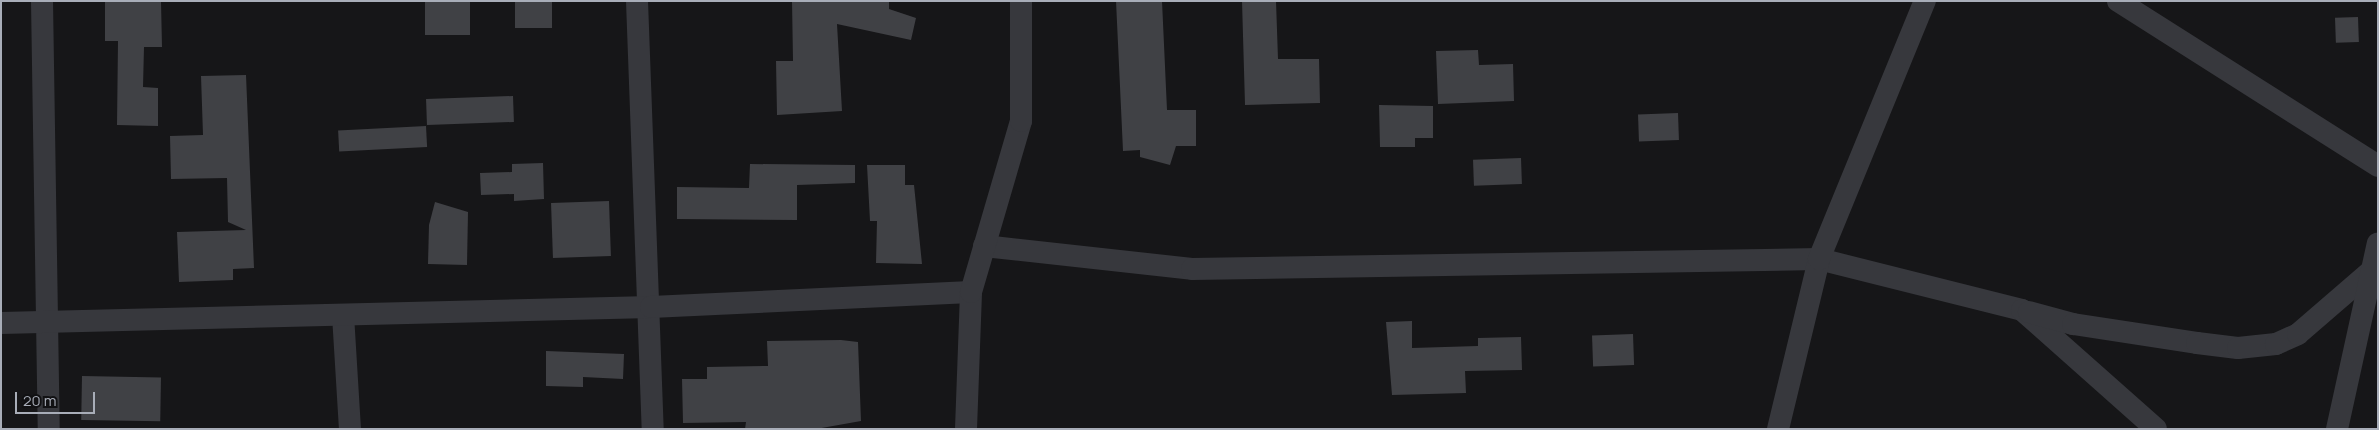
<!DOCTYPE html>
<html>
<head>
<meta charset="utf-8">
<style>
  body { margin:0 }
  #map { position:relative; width:2379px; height:430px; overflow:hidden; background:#161618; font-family:Manrope,sans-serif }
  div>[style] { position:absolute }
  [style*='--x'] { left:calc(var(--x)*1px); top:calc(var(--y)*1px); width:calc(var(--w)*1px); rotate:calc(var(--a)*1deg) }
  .building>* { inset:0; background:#404145; transform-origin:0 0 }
  .street>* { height:22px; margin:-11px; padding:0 11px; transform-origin:11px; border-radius:11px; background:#37383d }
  span { translate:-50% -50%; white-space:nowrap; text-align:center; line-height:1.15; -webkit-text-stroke:4.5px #111113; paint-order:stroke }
  .frame { position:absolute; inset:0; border:2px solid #a8adb8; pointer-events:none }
  .scale { position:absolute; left:15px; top:392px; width:80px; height:22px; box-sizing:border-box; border:2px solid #a8adb8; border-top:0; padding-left:6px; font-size:15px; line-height:18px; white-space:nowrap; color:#a8adb8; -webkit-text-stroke:4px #111113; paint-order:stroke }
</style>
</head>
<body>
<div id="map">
  <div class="building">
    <i style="clip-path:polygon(105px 1px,161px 1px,162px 47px,144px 47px,143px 87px,158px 88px,158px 126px,117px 125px,118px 41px,105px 41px)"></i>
    <i style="left:425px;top:1px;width:45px;height:34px"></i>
    <i style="left:515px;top:1px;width:37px;height:27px"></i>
    <i style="clip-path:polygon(792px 1px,889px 1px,889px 9px,916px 18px,911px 40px,837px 24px,842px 111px,777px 115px,776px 61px,793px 61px)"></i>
    <i style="clip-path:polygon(1116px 1px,1162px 1px,1167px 110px,1196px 110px,1196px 146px,1176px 146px,1170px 165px,1140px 157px,1140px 150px,1123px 151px)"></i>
    <i style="clip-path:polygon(1242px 1px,1276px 1px,1278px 59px,1319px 59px,1320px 103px,1245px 105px)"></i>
    <i style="left:2358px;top:17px;width:25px;height:23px;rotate:88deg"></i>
    <i style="clip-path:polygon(1478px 50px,1479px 65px,1513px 64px,1514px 101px,1438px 104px,1436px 51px)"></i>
    <i style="clip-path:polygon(246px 75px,254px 268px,233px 269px,233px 280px,179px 282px,177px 232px,246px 230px,228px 222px,227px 178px,171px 179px,170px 136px,203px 135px,201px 76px)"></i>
    <i style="left:513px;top:96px;width:26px;height:87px;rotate:88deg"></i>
    <i style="clip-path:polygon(1379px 105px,1433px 106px,1433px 138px,1415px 138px,1415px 147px,1380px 147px)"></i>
    <i style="left:1678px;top:113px;width:27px;height:40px;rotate:88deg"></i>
    <i style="left:426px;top:126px;width:21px;height:88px;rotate:87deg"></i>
    <i style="left:1521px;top:158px;width:26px;height:48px;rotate:88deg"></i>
    <i style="clip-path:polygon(543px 163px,544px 199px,514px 201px,514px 194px,481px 195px,480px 173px,512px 172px,512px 164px)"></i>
    <i style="clip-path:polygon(750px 164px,855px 165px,855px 183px,797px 185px,797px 220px,677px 219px,677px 187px,749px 188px)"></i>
    <i style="clip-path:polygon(867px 165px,905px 165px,905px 185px,914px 185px,922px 264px,876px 263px,877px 221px,870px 221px)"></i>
    <i style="left:609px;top:201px;width:55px;height:58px;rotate:88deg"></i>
    <i style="clip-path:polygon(435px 202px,468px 212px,467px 265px,428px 264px,429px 225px)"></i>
    <i style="clip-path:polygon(1412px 321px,1412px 348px,1478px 346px,1478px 338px,1521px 337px,1522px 370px,1465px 371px,1466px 393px,1392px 395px,1386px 322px)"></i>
    <i style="left:1633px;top:334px;width:31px;height:41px;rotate:88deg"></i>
    <i style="clip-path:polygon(841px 340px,858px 342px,861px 421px,816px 429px,745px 429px,746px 422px,683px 423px,682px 379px,707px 379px,707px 367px,768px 366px,767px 341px)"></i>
    <i style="clip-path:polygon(546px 351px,624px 354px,623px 379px,583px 377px,583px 387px,546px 386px)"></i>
    <i style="left:82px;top:376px;width:79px;height:44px;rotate:1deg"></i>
  </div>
  <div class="street">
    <i style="--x:42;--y:1;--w:428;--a:89.1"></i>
    <i style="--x:637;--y:1;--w:428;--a:87.9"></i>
    <i style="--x:2118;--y:1;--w:308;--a:32.4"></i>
    <i style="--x:984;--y:246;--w:209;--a:6.3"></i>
    <i style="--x:1192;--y:269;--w:627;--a:-0.91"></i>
    <i style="--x:1819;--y:259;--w:209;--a:14.1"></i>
    <i style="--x:2022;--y:310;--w:179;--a:41.6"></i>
    <i style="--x:2029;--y:312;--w:46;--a:15.3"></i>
    <i style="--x:2073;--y:324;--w:125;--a:8.7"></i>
    <i style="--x:2197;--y:343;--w:41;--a:7"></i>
    <i style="--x:2238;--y:348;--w:38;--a:-6"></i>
    <i style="--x:2276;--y:344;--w:24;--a:-24"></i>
    <i style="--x:2298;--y:334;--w:106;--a:-40.8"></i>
    <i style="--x:343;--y:315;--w:114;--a:86.5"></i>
    <i style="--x:1;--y:323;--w:650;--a:-1.41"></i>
    <i style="--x:651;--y:307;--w:320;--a:-2.7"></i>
    <i style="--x:966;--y:429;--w:137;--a:-87.9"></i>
    <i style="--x:971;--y:292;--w:178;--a:-73.7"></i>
    <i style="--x:1021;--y:121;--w:120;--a:-90"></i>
    <i style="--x:1778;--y:429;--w:175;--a:-76.4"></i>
    <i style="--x:1819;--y:259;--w:279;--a:-67.7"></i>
    <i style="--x:2337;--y:429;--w:190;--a:-77.6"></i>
  </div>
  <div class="frame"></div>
  <div class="scale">20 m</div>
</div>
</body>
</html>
